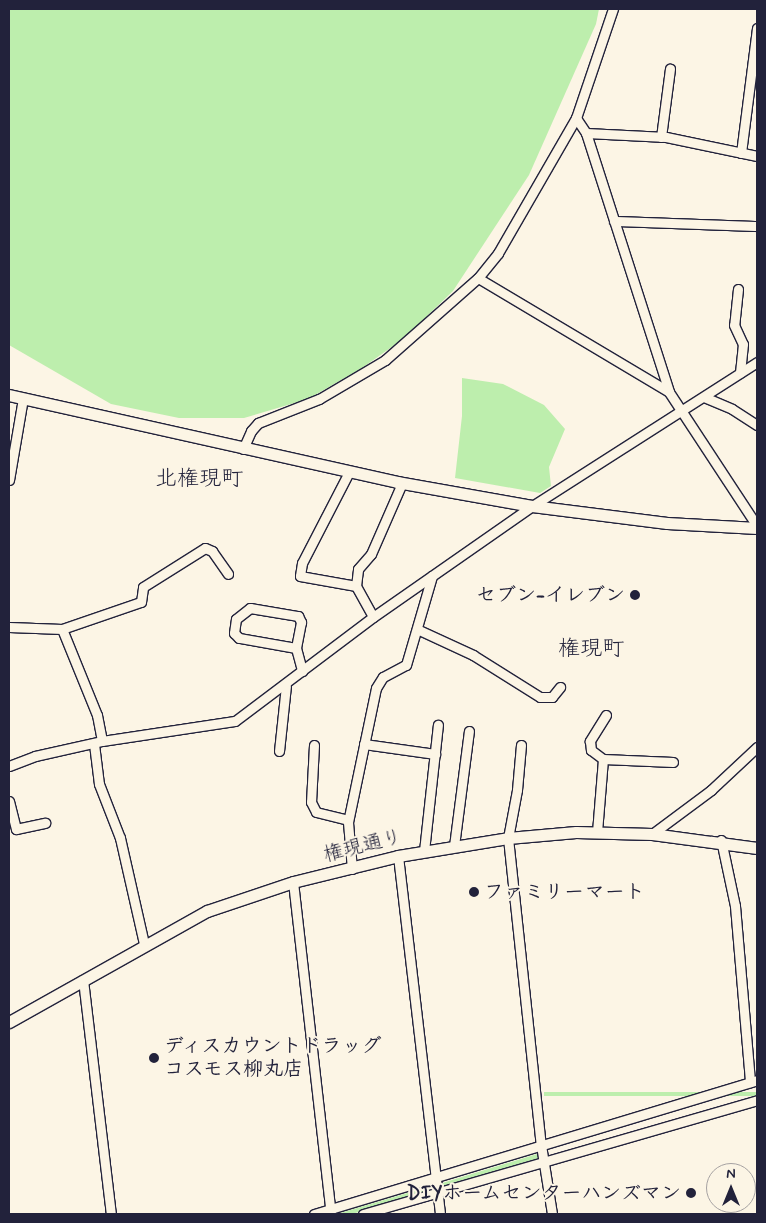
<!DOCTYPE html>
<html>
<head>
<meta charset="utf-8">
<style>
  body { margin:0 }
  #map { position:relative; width:766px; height:1223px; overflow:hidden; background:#fcf5e5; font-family:Mynerve,"Klee One",sans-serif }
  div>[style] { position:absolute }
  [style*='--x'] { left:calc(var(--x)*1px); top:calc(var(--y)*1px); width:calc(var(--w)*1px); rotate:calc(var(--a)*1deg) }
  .green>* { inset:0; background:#bdeead; transform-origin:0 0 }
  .roads { filter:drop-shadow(1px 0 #22223b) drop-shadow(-1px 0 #22223b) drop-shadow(0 1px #22223b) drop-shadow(0 -1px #22223b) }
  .minor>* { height:9px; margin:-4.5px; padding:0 4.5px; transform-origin:4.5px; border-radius:4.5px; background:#fcf5e5 }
  .tertiary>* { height:11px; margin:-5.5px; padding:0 5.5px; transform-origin:5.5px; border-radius:5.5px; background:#fcf5e5 }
  .dots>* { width:14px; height:14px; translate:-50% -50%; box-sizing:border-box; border:2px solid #fcf5e5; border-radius:50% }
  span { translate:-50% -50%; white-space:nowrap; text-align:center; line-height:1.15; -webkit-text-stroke:4px #fcf5e5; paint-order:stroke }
  .poi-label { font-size:20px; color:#22223b; font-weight:700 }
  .right { translate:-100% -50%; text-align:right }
  .left { translate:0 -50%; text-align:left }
  .street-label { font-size:20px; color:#22223b }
  .quarter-label { font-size:22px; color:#22223b }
  .frame { position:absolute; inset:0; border:10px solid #22223b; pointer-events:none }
  .north { position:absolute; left:706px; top:1163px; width:50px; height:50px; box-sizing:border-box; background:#fcf5e5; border:1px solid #a5a1a1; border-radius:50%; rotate:0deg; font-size:14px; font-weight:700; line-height:20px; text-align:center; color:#22223b }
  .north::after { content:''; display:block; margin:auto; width:18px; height:22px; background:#22223b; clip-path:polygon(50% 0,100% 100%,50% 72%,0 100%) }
</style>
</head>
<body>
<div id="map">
  <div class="green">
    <i style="clip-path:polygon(9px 9px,599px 9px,596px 24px,529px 175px,453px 291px,403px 339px,362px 368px,308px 399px,244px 418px,179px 418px,111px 404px,9px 345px)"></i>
    <i style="clip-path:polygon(462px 378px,503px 384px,544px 405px,565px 429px,549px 467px,551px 486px,540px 493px,455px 478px,462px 416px)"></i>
    <i style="left:757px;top:1092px;width:4px;height:213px;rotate:90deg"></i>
    <i style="clip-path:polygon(537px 1154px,539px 1158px,439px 1187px,439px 1184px)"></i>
    <i style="clip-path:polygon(434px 1185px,435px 1189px,352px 1214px,337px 1214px)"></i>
  </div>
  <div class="roads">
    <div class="minor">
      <i style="--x:576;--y:118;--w:18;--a:56"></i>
      <i style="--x:586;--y:133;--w:272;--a:72.2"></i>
      <i style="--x:669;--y:392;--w:160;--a:56.7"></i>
      <i style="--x:586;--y:133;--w:80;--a:2.9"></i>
      <i style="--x:666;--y:137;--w:93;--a:11.8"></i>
      <i style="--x:661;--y:137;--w:69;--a:-82.5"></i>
      <i style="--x:741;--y:153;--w:126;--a:-82.7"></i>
      <i style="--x:614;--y:221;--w:143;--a:2"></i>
      <i style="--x:478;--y:278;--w:222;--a:30.8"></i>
      <i style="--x:738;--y:289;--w:36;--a:96"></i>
      <i style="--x:734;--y:325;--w:21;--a:65"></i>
      <i style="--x:743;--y:344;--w:29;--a:96"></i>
      <i style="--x:704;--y:397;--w:30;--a:23"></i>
      <i style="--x:732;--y:409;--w:30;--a:33"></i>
      <i style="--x:243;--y:449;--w:20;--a:-66"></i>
      <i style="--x:251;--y:431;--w:11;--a:-49"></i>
      <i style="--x:258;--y:423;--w:66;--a:-21.5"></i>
      <i style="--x:319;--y:399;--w:77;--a:-30.6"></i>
      <i style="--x:385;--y:360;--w:124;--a:-41.4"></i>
      <i style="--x:478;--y:278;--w:32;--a:-51"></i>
      <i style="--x:498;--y:253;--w:156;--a:-60"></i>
      <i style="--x:576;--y:118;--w:115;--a:-71.3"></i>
      <i style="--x:349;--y:472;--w:102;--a:117.3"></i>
      <i style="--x:302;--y:563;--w:13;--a:99"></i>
      <i style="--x:300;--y:576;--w:57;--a:10.1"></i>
      <i style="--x:356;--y:586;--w:35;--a:61"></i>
      <i style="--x:9;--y:480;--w:83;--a:-80.3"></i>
      <i style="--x:356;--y:586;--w:17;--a:-83"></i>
      <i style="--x:358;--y:569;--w:20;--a:-49"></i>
      <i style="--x:371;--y:554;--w:77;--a:-66.4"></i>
      <i style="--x:9;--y:627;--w:53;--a:2.2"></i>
      <i style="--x:62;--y:629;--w:83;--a:-18.9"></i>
      <i style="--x:141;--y:602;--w:15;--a:-82"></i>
      <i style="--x:143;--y:587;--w:73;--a:-32.2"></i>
      <i style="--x:205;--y:548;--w:8;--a:23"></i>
      <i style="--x:212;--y:551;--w:28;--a:55"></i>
      <i style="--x:62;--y:629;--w:93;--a:67.9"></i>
      <i style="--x:97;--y:715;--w:26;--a:79"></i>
      <i style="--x:419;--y:630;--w:60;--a:24.8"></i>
      <i style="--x:473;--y:655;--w:79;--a:32.1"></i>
      <i style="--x:540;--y:697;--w:12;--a:0"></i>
      <i style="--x:552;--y:697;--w:13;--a:-51"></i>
      <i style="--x:296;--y:648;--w:58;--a:-170"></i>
      <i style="--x:239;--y:638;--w:7;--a:-135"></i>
      <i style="--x:234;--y:633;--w:14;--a:-82"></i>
      <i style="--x:236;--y:619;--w:18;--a:-38"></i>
      <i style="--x:250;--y:608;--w:49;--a:9.5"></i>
      <i style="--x:298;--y:616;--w:7;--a:63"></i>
      <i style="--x:301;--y:622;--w:26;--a:101"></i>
      <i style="--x:296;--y:648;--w:24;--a:75"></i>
      <i style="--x:606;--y:715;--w:31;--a:122"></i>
      <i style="--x:590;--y:741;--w:9;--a:84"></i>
      <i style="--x:591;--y:750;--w:15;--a:37"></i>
      <i style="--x:603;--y:759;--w:70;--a:2.5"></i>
      <i style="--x:94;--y:744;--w:40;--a:82.9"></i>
      <i style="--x:99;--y:784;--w:58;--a:68.7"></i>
      <i style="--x:120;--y:838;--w:109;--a:77.2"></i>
      <i style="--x:364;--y:744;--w:72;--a:8"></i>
      <i style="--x:314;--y:745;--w:57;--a:93"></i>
      <i style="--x:311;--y:802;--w:11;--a:63"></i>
      <i style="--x:316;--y:812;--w:33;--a:14"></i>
      <i style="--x:521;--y:745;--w:45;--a:95.1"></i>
      <i style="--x:517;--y:790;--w:49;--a:100.6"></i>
      <i style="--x:508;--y:838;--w:309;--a:83.9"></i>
      <i style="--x:541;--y:1145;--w:70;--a:80.9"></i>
      <i style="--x:279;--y:751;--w:65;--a:-83.9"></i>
      <i style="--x:9;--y:766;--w:28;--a:-21"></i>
      <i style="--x:35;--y:756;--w:69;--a:-12.6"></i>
      <i style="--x:102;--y:741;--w:134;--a:-8.6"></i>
      <i style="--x:235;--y:721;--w:173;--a:-37"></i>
      <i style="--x:373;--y:617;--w:194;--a:-34.9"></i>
      <i style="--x:532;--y:506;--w:267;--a:-32.6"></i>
      <i style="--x:9;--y:801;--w:29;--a:76"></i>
      <i style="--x:16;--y:829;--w:30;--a:-12"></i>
      <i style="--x:597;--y:832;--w:73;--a:-85.3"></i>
      <i style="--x:652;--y:834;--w:74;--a:-36.7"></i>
      <i style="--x:711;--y:790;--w:63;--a:-43.1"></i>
      <i style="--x:721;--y:840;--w:67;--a:78"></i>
      <i style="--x:735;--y:906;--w:177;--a:85.1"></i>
      <i style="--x:454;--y:846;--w:116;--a:-82.6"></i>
      <i style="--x:424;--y:851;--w:127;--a:-83.7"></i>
      <i style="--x:398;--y:856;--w:360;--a:83.3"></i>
      <i style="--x:352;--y:869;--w:47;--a:-94.9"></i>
      <i style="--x:348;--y:822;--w:137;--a:-78.2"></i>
      <i style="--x:376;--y:688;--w:13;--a:-58"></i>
      <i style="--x:383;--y:677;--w:26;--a:-28"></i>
      <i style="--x:406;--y:665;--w:93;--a:-73.7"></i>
      <i style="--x:293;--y:882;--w:334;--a:83.5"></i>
      <i style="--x:83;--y:980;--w:236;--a:83.2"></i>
      <i style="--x:314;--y:1214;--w:463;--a:-16.8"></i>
      <i style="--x:363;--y:1214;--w:410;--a:-16.1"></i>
    </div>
    <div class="tertiary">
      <i style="--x:9;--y:395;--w:398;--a:12.6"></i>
      <i style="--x:397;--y:482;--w:137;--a:10.1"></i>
      <i style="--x:532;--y:506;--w:136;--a:7.2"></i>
      <i style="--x:667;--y:523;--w:90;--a:3.2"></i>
      <i style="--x:9;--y:1022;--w:227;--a:-29.3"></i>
      <i style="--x:207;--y:911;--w:91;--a:-18.6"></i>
      <i style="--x:293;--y:882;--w:108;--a:-13.9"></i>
      <i style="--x:398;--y:856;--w:111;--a:-9.3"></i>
      <i style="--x:508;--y:838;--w:68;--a:-5"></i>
      <i style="--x:576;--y:832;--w:76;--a:1.5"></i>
      <i style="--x:652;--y:834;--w:106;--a:7.6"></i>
    </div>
  </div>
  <div class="dots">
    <i style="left:635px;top:595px;background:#22223b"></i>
    <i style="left:474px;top:892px;background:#22223b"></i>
    <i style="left:154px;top:1058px;background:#22223b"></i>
    <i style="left:691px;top:1193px;background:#22223b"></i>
  </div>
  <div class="poi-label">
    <span class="right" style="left:625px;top:595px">セブン-イレブン</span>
    <span class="left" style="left:484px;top:892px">ファミリーマート</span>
    <span class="left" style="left:164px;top:1058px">ディスカウントドラッグ<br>コスモス柳丸店</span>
    <span class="right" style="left:681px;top:1193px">DIYホームセンターハンズマン</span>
  </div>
  <div class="street-label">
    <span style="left:363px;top:846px;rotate:-14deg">権現通り</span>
  </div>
  <div class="quarter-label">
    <span style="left:199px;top:480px">北権現町</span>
    <span style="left:591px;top:650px">権現町</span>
  </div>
  <div class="frame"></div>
  <div class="north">N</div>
</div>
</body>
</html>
